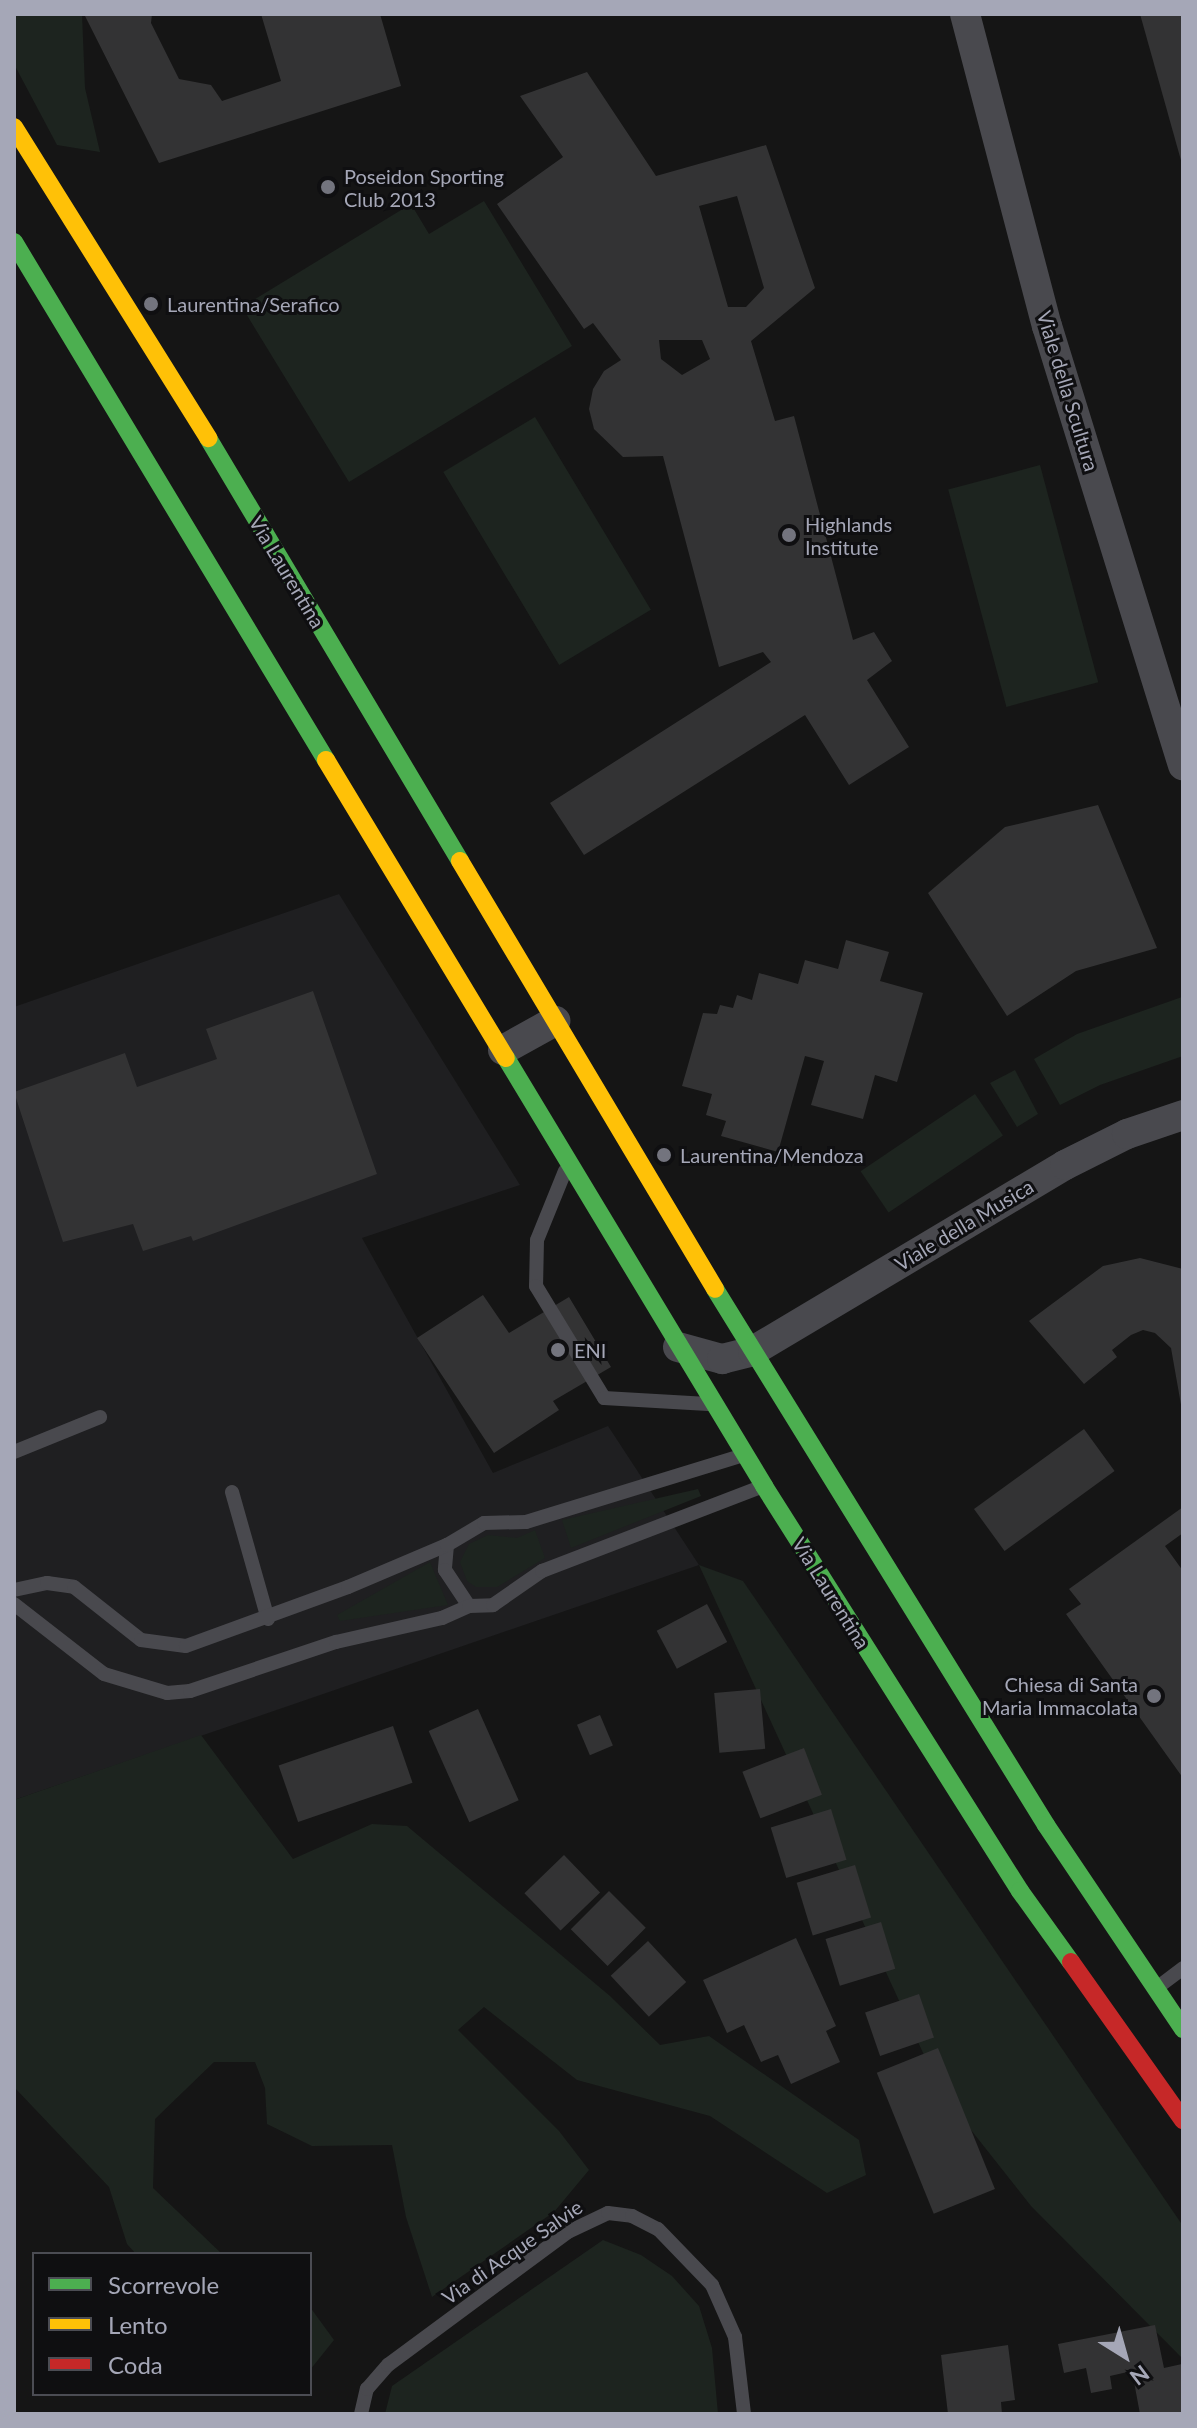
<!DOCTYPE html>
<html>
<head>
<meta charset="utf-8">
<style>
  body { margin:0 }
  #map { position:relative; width:1197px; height:2428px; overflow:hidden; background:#151515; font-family:Lato,sans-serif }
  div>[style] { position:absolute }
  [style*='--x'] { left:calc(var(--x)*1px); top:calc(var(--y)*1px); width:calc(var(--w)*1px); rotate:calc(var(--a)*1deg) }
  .built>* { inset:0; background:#1f1f21 }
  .green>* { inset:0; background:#1d241f; transform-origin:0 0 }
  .building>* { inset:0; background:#333334; transform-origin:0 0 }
  .lane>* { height:14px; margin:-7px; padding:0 7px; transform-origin:7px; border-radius:7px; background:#49494e }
  .street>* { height:30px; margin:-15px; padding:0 15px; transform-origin:15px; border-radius:15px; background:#49494e }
  .fast>* { height:18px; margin:-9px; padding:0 9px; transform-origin:9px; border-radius:9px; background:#4caf50 }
  .slow>* { height:18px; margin:-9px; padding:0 9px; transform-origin:9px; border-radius:9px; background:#ffc107 }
  .jam>* { height:18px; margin:-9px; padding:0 9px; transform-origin:9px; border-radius:9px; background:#c62828 }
  .dots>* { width:22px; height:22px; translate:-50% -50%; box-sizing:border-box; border:4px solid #0f0f11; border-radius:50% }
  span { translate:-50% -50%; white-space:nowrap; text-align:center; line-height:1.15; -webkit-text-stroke:6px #0f0f11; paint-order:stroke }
  .poi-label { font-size:20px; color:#a5a7b7 }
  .left { translate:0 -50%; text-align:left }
  .right { translate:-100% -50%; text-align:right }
  .street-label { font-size:20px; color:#a5a7b7 }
  .frame { position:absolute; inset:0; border:16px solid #a5a7b7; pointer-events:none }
  .legend { position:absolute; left:32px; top:2252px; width:280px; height:144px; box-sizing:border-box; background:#0f0f11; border:2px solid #4b4c53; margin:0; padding:10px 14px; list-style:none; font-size:24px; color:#a5a7b7 }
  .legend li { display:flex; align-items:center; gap:16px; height:40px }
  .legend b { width:40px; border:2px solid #4b4c53 }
  .north { position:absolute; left:1085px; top:2316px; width:80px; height:80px; -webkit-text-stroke:6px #0f0f11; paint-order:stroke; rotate:143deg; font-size:22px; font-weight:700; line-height:32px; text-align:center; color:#a5a7b7 }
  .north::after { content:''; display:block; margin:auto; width:28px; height:36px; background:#a5a7b7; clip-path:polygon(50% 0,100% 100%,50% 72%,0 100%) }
</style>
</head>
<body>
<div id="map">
  <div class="built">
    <i style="clip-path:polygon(339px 894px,520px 1185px,362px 1238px,493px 1473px,608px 1426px,699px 1565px,14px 1800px,14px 1007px)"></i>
  </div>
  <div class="green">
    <i style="clip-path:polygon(14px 14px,82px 14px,85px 88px,100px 152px,57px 145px,14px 64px)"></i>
    <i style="clip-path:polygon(484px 201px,572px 346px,349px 482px,242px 307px,411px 204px,429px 234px)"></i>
    <i style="left:535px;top:417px;width:225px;height:107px;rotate:59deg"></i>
    <i style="left:1040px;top:465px;width:225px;height:95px;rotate:75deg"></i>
    <i style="clip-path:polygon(1182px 997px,1183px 1056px,1100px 1085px,1060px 1105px,1034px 1059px,1077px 1034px)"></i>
    <i style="clip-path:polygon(1015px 1070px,1038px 1114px,1017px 1127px,990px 1083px)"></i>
    <i style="left:975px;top:1094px;width:50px;height:138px;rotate:56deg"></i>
    <i style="clip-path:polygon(698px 1489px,701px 1496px,571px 1548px,562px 1520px)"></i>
    <i style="clip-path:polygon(535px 1530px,545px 1558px,497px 1587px,476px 1587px,467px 1581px,460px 1562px,469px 1544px,488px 1535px,517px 1538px)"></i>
    <i style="clip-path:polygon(430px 1562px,448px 1605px,340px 1621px,337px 1615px)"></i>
    <i style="clip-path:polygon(699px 1565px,743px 1581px,1183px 2226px,1183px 2359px,1031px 2206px,941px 2092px)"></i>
    <i style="clip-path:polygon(201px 1735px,293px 1859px,372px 1824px,407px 1826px,610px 1996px,660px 2045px,709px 2036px,859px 2140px,866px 2175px,827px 2193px,710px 2116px,577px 2080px,484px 2007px,458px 2030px,559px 2131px,589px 2170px,554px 2212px,432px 2297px,406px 2217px,392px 2145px,312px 2146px,267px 2124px,265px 2088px,255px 2062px,214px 2062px,155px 2119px,153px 2188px,222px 2254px,136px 2254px,127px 2244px,109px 2187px,14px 2087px,14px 1800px)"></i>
    <i style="clip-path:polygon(603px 2240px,641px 2255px,672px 2276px,699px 2306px,712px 2348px,718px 2414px,385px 2414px,392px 2386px)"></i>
    <i style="clip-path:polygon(310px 2307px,334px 2340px,310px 2370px)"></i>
  </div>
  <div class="building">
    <i style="clip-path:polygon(84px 14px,152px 14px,151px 23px,179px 79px,211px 85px,222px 101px,281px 81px,261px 14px,380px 14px,401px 86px,159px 163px)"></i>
    <i style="clip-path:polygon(1140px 14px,1183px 14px,1183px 164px,1182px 164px)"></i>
    <i style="clip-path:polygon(evenodd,587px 72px,656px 176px,766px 145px,815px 288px,751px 341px,775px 421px,794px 416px,853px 640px,874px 632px,892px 661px,867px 680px,909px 747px,849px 785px,805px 715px,584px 855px,550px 803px,771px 662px,763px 652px,719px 667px,663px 456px,623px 457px,594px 429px,589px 409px,593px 389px,604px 371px,621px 360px,593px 323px,584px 329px,497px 204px,563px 157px,520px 96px,587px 72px,737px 196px,764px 288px,746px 307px,728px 307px,699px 206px,737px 196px,587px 72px,659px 340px,702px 340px,710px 359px,682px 375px,661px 359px,659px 340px)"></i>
    <i style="clip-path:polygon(1098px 805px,1157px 948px,1076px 971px,1007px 1016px,928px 893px,1005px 827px)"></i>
    <i style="clip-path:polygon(846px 940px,889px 952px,880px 981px,923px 993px,897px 1082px,875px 1075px,863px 1119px,811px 1105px,824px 1061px,805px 1056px,778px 1152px,721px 1136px,726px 1121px,706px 1115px,712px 1094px,682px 1086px,703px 1013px,717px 1014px,720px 1005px,733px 1008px,737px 995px,752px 1000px,759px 973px,798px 984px,805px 960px,838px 969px)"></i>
    <i style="clip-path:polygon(313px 991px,377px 1174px,193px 1241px,191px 1236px,143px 1251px,133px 1224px,63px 1242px,14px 1092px,125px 1053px,137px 1087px,217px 1059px,206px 1029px)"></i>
    <i style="clip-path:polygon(1140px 1258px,1183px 1269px,1183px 1416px,1171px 1348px,1155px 1333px,1143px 1330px,1131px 1335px,1112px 1350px,1117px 1357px,1084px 1384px,1029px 1321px,1103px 1266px)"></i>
    <i style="clip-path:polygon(483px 1295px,509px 1333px,569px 1297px,611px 1367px,553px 1401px,559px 1410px,494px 1453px,417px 1338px)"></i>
    <i style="left:1084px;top:1429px;width:52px;height:136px;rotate:54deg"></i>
    <i style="clip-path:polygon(1183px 1507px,1183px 1533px,1165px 1546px,1183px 1571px,1183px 1778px,1066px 1614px,1081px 1604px,1069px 1589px)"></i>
    <i style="left:707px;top:1604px;width:43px;height:57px;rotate:62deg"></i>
    <i style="left:760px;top:1689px;width:60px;height:46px;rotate:85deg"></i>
    <i style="left:478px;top:1709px;width:100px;height:54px;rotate:66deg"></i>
    <i style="left:600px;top:1715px;width:33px;height:25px;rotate:67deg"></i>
    <i style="left:393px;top:1726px;width:60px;height:121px;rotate:71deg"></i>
    <i style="left:804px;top:1748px;width:50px;height:66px;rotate:69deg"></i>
    <i style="left:831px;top:1809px;width:53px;height:63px;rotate:73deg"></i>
    <i style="left:564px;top:1855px;width:52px;height:55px;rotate:46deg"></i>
    <i style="left:855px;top:1865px;width:55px;height:61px;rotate:73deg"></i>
    <i style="left:609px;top:1891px;width:52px;height:54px;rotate:45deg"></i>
    <i style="left:881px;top:1922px;width:49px;height:58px;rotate:73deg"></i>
    <i style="clip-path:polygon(796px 1938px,836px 2026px,826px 2031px,840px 2062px,791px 2084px,778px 2055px,761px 2062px,744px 2025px,727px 2033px,703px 1980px)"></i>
    <i style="left:648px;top:1941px;width:56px;height:51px;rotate:47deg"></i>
    <i style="left:919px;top:1994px;width:46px;height:57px;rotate:71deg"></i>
    <i style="left:938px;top:2048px;width:152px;height:66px;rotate:68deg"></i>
    <i style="clip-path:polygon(1155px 2325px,1164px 2368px,1182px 2364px,1183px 2414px,1140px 2414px,1132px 2371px,1110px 2376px,1112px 2389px,1091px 2393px,1086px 2368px,1064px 2373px,1058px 2344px)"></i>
    <i style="clip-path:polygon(1008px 2345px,1015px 2400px,1001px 2402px,1002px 2414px,948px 2414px,941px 2355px)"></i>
  </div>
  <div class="lane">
    <i style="--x:565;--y:1171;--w:74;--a:112.1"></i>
    <i style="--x:537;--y:1240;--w:46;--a:91.2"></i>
    <i style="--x:536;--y:1286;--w:131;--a:58.7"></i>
    <i style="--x:604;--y:1398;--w:104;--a:3.3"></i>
    <i style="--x:14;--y:1452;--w:93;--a:-22.1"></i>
    <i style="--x:232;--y:1492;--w:132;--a:74.2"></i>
    <i style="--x:447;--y:1545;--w:25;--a:95"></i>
    <i style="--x:445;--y:1570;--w:43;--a:56.3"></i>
    <i style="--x:14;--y:1590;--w:34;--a:-12"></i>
    <i style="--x:47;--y:1583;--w:27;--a:8"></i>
    <i style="--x:74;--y:1587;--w:85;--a:38.3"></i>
    <i style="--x:141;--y:1640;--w:45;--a:7.6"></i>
    <i style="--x:186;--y:1646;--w:172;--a:-20"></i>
    <i style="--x:348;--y:1587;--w:108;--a:-23"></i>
    <i style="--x:447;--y:1545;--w:43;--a:-30.7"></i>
    <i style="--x:484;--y:1523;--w:42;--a:-1.4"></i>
    <i style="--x:526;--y:1522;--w:224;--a:-17.1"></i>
    <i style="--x:14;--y:1604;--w:114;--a:37.9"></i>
    <i style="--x:104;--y:1674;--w:66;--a:16.8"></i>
    <i style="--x:167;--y:1693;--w:23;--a:-5"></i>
    <i style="--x:190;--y:1691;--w:154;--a:-18.6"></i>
    <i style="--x:336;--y:1642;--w:109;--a:-12.8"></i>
    <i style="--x:442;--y:1618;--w:30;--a:-24"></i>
    <i style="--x:469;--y:1606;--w:24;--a:-2"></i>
    <i style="--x:493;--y:1605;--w:60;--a:-34.8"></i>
    <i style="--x:542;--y:1571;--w:235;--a:-21"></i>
    <i style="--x:1158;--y:1987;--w:31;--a:-37"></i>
    <i style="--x:361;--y:2414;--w:26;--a:-77"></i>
    <i style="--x:367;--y:2389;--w:32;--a:-49"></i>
    <i style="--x:388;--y:2365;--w:224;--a:-36.5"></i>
    <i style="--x:568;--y:2232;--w:44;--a:-25.4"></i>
    <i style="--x:608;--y:2213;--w:24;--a:7"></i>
    <i style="--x:632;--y:2216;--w:29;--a:27"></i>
    <i style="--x:658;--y:2229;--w:78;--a:46"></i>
    <i style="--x:712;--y:2285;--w:57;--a:66.1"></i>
    <i style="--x:735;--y:2337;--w:78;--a:83.3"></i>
  </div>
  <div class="street">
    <i style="--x:965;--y:14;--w:323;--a:75.3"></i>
    <i style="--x:1047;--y:326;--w:460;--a:72.8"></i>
    <i style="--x:503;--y:1050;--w:60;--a:-29.1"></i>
    <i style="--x:678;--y:1347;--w:46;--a:15.3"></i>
    <i style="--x:722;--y:1359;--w:32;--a:-14"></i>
    <i style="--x:753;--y:1351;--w:363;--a:-30.8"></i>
    <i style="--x:1065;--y:1165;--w:69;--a:-26.6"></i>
    <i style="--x:1127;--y:1134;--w:59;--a:-18.7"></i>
  </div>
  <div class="fast">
    <i style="--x:14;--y:242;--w:605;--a:58.94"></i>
    <i style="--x:208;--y:438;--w:492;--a:59.2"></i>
    <i style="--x:506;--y:1058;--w:500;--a:58.9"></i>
    <i style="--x:764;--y:1486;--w:479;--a:57.7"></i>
    <i style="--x:1020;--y:1891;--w:87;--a:54.3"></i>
    <i style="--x:715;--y:1289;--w:630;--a:58.3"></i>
    <i style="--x:1046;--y:1825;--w:246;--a:56.1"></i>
  </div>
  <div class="slow">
    <i style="--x:14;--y:127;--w:367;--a:58"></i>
    <i style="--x:326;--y:760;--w:348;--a:58.9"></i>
    <i style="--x:460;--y:861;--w:498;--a:59.2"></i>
  </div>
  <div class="jam">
    <i style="--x:1071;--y:1962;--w:194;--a:54.7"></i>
  </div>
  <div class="dots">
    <i style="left:328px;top:187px;background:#73747e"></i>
    <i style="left:151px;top:304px;background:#73747e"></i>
    <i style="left:789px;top:535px;background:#73747e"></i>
    <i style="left:664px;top:1155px;background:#73747e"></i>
    <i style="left:558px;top:1350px;background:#73747e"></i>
    <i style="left:1154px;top:1696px;background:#73747e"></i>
  </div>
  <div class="poi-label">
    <span class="left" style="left:344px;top:188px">Poseidon Sporting<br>Club 2013</span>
    <span class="left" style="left:167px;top:304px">Laurentina/Serafico</span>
    <span class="left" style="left:805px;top:536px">Highlands<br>Institute</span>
    <span class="left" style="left:680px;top:1155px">Laurentina/Mendoza</span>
    <span class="left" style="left:574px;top:1350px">ENI</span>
    <span class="right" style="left:1138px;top:1696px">Chiesa di Santa<br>Maria Immacolata</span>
  </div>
  <div class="street-label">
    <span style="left:1068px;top:391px;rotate:73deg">Viale della Scultura</span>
    <span style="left:287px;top:572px;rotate:59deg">Via Laurentina</span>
    <span style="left:964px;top:1225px;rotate:-31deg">Viale della Musica</span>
    <span style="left:831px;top:1593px;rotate:58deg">Via Laurentina</span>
    <span style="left:512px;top:2252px;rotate:-35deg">Via di Acque Salvie</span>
  </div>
  <div class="frame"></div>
  <ul class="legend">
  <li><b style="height:10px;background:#4caf50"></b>Scorrevole</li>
  <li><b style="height:10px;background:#ffc107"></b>Lento</li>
  <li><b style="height:10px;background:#c62828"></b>Coda</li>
  </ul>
  <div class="north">N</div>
</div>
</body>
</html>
